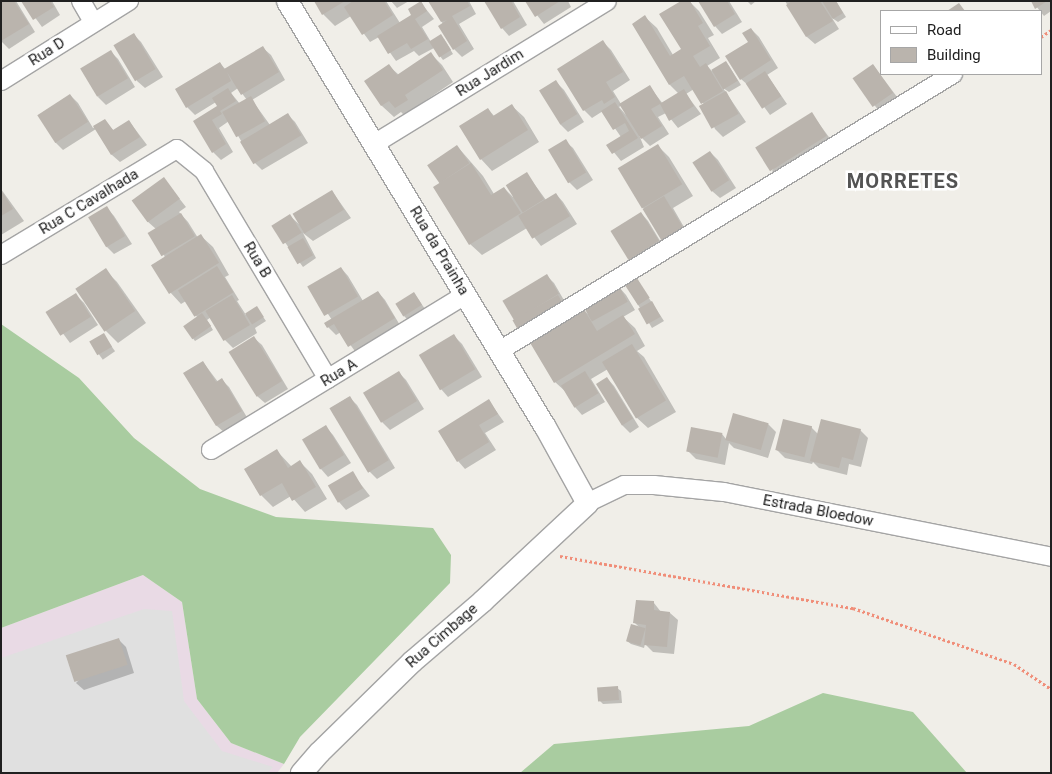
<!DOCTYPE html>
<html>
<head>
<meta charset="utf-8">
<style>
  body { margin:0 }
  #map { position:relative; width:1052px; height:774px; overflow:hidden; background:#f0eee8; font-family:Roboto,sans-serif }
  div>[style] { position:absolute }
  [style*='--x'] { left:calc(var(--x)*1px); top:calc(var(--y)*1px); width:calc(var(--w)*1px); rotate:calc(var(--a)*1deg) }
  .industrial>* { inset:0; background:#e9dae5 }
  .forest>* { inset:0; background:#a9cca0 }
  .parking>* { inset:0; background:#e0e0e0 }
  .shadow>* { inset:0; background:#0003; transform-origin:0 0 }
  .building>* { inset:0; background:#bab4ad; transform-origin:0 0 }
  .path>* { height:3px; margin-top:-1.5px; transform-origin:0; background:repeating-linear-gradient(90deg,#f08e79 0 2.5px,transparent 0 5px) }
  .roads { filter:drop-shadow(1px 0 #a4a4a4) drop-shadow(-1px 0 #a4a4a4) drop-shadow(0 1px #a4a4a4) drop-shadow(0 -1px #a4a4a4) }
  .minor>* { height:18px; margin:-9px; padding:0 9px; transform-origin:9px; border-radius:9px; background:#fff }
  .tertiary>* { height:21px; margin:-10.5px; padding:0 10.5px; transform-origin:10.5px; border-radius:10.5px; background:#fff }
  span { translate:-50% -50%; white-space:nowrap; text-align:center; line-height:1.15; -webkit-text-stroke:5px #fff; paint-order:stroke }
  .street-label { font-size:15px; color:#202020 }
  .district-label { font-size:20px; color:#535353; font-weight:700; letter-spacing:1px }
  .frame { position:absolute; inset:0; border:2px solid #202020; pointer-events:none }
  .legend { position:absolute; left:880px; top:10px; width:162px; height:65px; box-sizing:border-box; background:#fff; border:1px solid #a6a6a6; margin:0; padding:6px 9px; list-style:none; font-size:15px; color:#202020 }
  .legend li { display:flex; align-items:center; gap:10px; height:25px }
  .legend b { width:25px; border:1px solid #a6a6a6 }
</style>
</head>
<body>
<div id="map">
  <div class="industrial">
    <i style="clip-path:polygon(143px 575px,182px 602px,197px 699px,231px 743px,284px 764px,277px 773px,1px 773px,1px 628px)"></i>
  </div>
  <div class="forest">
    <i style="clip-path:polygon(1px 324px,79px 378px,134px 438px,200px 489px,276px 517px,433px 528px,451px 555px,450px 583px,300px 737px,284px 764px,231px 743px,197px 699px,182px 602px,143px 575px,1px 628px)"></i>
    <i style="clip-path:polygon(823px 693px,913px 712px,967px 773px,520px 773px,554px 744px,749px 726px)"></i>
  </div>
  <div class="parking">
    <i style="clip-path:polygon(144px 609px,172px 611px,184px 701px,222px 751px,273px 767px,268px 773px,1px 773px,1px 658px)"></i>
  </div>
  <div class="shadow">
    <i style="clip-path:polygon(1px 1px,16px 1px,35px 32px,9px 49px,1px 41px)"></i>
    <i style="clip-path:polygon(23px 1px,52px 1px,60px 15px,42px 27px)"></i>
    <i style="clip-path:polygon(315px 1px,386px 1px,400px 23px,413px 16px,421px 3px,434px 19px,422px 27px,431px 42px,444px 39px,453px 54px,443px 60px,434px 48px,419px 56px,414px 51px,396px 61px,379px 37px,370px 42px,351px 16px,335px 26px,323px 14px)"></i>
    <i style="clip-path:polygon(391px 1px,409px 1px,397px 8px)"></i>
    <i style="clip-path:polygon(430px 1px,469px 1px,476px 14px,459px 24px,474px 49px,462px 57px,454px 49px,443px 24px)"></i>
    <i style="clip-path:polygon(485px 1px,513px 1px,527px 25px,509px 36px,502px 28px)"></i>
    <i style="clip-path:polygon(526px 1px,568px 1px,571px 7px,544px 24px)"></i>
    <i style="clip-path:polygon(evenodd,689px 1px,699px 11px,714px 35px,708px 38px,720px 58px,707px 66px,712px 71px,726px 62px,729px 66px,741px 85px,729px 92px,723px 88px,746px 122px,723px 137px,715px 129px,705px 106px,694px 89px,686px 94px,701px 114px,678px 128px,666px 113px,658px 117px,669px 134px,650px 146px,639px 135px,644px 147px,621px 161px,608px 145px,621px 137px,603px 111px,592px 118px,584px 110px,603px 42px,611px 50px,630px 80px,613px 91px,621px 104px,650px 87px,663px 104px,679px 94px,670px 85px,633px 24px,645px 17px,657px 28px,673px 55px,682px 50px,689px 1px,622px 105px,626px 115px,619px 107px,622px 105px)"></i>
    <i style="clip-path:polygon(699px 1px,729px 1px,742px 22px,722px 34px,715px 26px)"></i>
    <i style="clip-path:polygon(747px 1px,756px 1px,751px 5px)"></i>
    <i style="clip-path:polygon(785px 1px,836px 1px,846px 17px,838px 22px,832px 18px,839px 29px,815px 44px,807px 37px)"></i>
    <i style="clip-path:polygon(1032px 1px,1051px 1px,1051px 11px,1044px 16px)"></i>
    <i style="clip-path:polygon(751px 29px,759px 37px,778px 68px,767px 75px,787px 104px,770px 115px,749px 86px,741px 79px)"></i>
    <i style="clip-path:polygon(134px 35px,141px 42px,163px 77px,145px 88px,137px 81px)"></i>
    <i style="clip-path:polygon(evenodd,263px 48px,271px 55px,285px 80px,252px 100px,270px 125px,287px 114px,295px 122px,308px 143px,262px 170px,254px 162px,229px 121px,219px 128px,233px 152px,221px 160px,213px 152px,195px 121px,219px 107px,216px 102px,195px 115px,187px 107px,220px 63px,226px 70px,263px 48px,238px 88px,247px 100px,240px 104px,231px 93px,238px 88px)"></i>
    <i style="clip-path:polygon(111px 52px,118px 59px,135px 87px,106px 105px,98px 97px)"></i>
    <i style="clip-path:polygon(431px 54px,442px 65px,453px 82px,416px 107px,419px 112px,408px 119px,401px 112px,394px 117px,382px 106px,366px 81px,389px 66px,399px 75px)"></i>
    <i style="left:873px;top:65px;width:45px;height:23px;rotate:53deg"></i>
    <i style="clip-path:polygon(556px 82px,564px 90px,584px 122px,568px 132px,560px 124px)"></i>
    <i style="clip-path:polygon(70px 95px,78px 103px,93px 128px,105px 121px,114px 131px,129px 121px,147px 145px,120px 162px,112px 155px,96px 129px,63px 150px,55px 142px)"></i>
    <i style="clip-path:polygon(512px 106px,524px 117px,539px 142px,492px 171px,481px 159px,488px 109px,495px 117px)"></i>
    <i style="clip-path:polygon(812px 114px,834px 144px,780px 178px,772px 171px)"></i>
    <i style="clip-path:polygon(565px 141px,573px 148px,593px 180px,577px 190px,569px 182px)"></i>
    <i style="clip-path:polygon(457px 146px,483px 176px,494px 194px,504px 188px,513px 197px,527px 174px,546px 200px,556px 194px,563px 202px,577px 224px,541px 246px,527px 228px,482px 255px,470px 244px,439px 181px)"></i>
    <i style="clip-path:polygon(658px 146px,669px 157px,693px 196px,673px 208px,692px 241px,643px 208px)"></i>
    <i style="clip-path:polygon(710px 152px,718px 160px,736px 188px,720px 198px,712px 191px)"></i>
    <i style="clip-path:polygon(164px 179px,186px 207px,179px 212px,188px 222px,198px 238px,201px 236px,213px 247px,229px 275px,225px 277px,239px 300px,237px 301px,246px 315px,257px 308px,266px 321px,255px 328px,257px 333px,233px 348px,225px 340px,211px 317px,207px 320px,213px 330px,195px 341px,192px 337px,197px 317px,186px 301px,181px 304px,170px 292px,165px 258px,156px 229px,147px 221px)"></i>
    <i style="clip-path:polygon(1px 189px,24px 221px,1px 235px)"></i>
    <i style="clip-path:polygon(332px 191px,351px 218px,313px 241px,303px 233px,316px 258px,303px 267px,273px 226px,290px 216px,300px 225px)"></i>
    <i style="clip-path:polygon(107px 208px,114px 216px,132px 244px,114px 254px,107px 247px)"></i>
    <i style="clip-path:polygon(641px 213px,648px 221px,665px 249px,637px 267px,629px 259px)"></i>
    <i style="clip-path:polygon(341px 268px,348px 276px,363px 301px,378px 292px,385px 300px,401px 327px,357px 354px,341px 332px,336px 335px,328px 327px,332px 320px,310px 287px)"></i>
    <i style="clip-path:polygon(105px 270px,117px 282px,146px 323px,118px 343px,106px 331px)"></i>
    <i style="clip-path:polygon(547px 276px,554px 283px,565px 302px,583px 309px,590px 316px,619px 287px,626px 295px,635px 310px,623px 317px,635px 328px,645px 346px,637px 351px,644px 357px,676px 412px,648px 428px,636px 417px,608px 369px,591px 379px,605px 402px,582px 415px,575px 407px,566px 392px,555px 382px,516px 319px)"></i>
    <i style="clip-path:polygon(635px 277px,664px 321px,652px 328px,625px 283px)"></i>
    <i style="clip-path:polygon(414px 293px,425px 309px,408px 320px,404px 316px)"></i>
    <i style="clip-path:polygon(76px 295px,84px 303px,98px 325px,70px 343px,48px 313px)"></i>
    <i style="left:103px;top:334px;width:21px;height:15px;rotate:55deg"></i>
    <i style="clip-path:polygon(454px 336px,462px 344px,482px 377px,448px 397px,441px 389px)"></i>
    <i style="clip-path:polygon(254px 338px,262px 345px,288px 389px,265px 403px,257px 396px,231px 352px)"></i>
    <i style="clip-path:polygon(203px 362px,218px 382px,222px 380px,229px 387px,248px 419px,225px 433px,217px 426px,185px 373px)"></i>
    <i style="clip-path:polygon(398px 372px,406px 380px,424px 409px,390px 430px,382px 422px)"></i>
    <i style="clip-path:polygon(607px 378px,614px 386px,639px 427px,630px 433px,622px 425px)"></i>
    <i style="clip-path:polygon(349px 397px,357px 405px,395px 468px,377px 479px,369px 471px,331px 408px)"></i>
    <i style="clip-path:polygon(489px 401px,504px 422px,485px 433px,496px 450px,465px 469px,458px 461px)"></i>
    <i style="clip-path:polygon(768px 424px,776px 432px,768px 458px,734px 448px,729px 443px,725px 465px,696px 459px,688px 451px,722px 434px,726px 439px)"></i>
    <i style="clip-path:polygon(326px 427px,333px 435px,351px 463px,328px 477px,321px 469px)"></i>
    <i style="clip-path:polygon(811px 427px,818px 434px,860px 430px,868px 438px,861px 467px,849px 464px,847px 475px,819px 468px,813px 462px,812px 464px,785px 458px,777px 450px)"></i>
    <i style="clip-path:polygon(277px 451px,292px 467px,300px 462px,312px 474px,327px 499px,305px 512px,291px 496px,273px 507px,261px 495px,246px 470px)"></i>
    <i style="clip-path:polygon(352px 473px,370px 496px,346px 510px,339px 502px)"></i>
    <i style="clip-path:polygon(654px 603px,661px 612px,670px 613px,678px 620px,674px 654px,653px 652px,645px 644px,644px 648px,631px 644px,627px 641px,639px 627px,635px 623px)"></i>
    <i style="clip-path:polygon(118px 639px,126px 647px,134px 673px,84px 690px,76px 683px)"></i>
    <i style="clip-path:polygon(617px 688px,621px 691px,622px 703px,603px 704px,599px 700px)"></i>
  </div>
  <div class="building">
    <i style="clip-path:polygon(1px 1px,14px 1px,29px 24px,1px 41px)"></i>
    <i style="clip-path:polygon(21px 1px,50px 1px,54px 7px,33px 20px)"></i>
    <i style="clip-path:polygon(314px 1px,345px 1px,322px 15px)"></i>
    <i style="clip-path:polygon(353px 1px,384px 1px,393px 15px,362px 35px,344px 7px)"></i>
    <i style="clip-path:polygon(421px 1px,427px 11px,415px 19px,428px 39px,411px 49px,407px 43px,388px 54px,377px 36px,411px 15px,408px 9px)"></i>
    <i style="clip-path:polygon(428px 1px,467px 1px,470px 6px,452px 16px,467px 41px,453px 50px,438px 26px,447px 20px,441px 22px)"></i>
    <i style="clip-path:polygon(484px 1px,511px 1px,520px 17px,501px 29px)"></i>
    <i style="clip-path:polygon(525px 1px,560px 1px,535px 17px)"></i>
    <i style="clip-path:polygon(681px 1px,690px 1px,703px 23px,698px 26px,710px 46px,693px 56px,700px 67px,706px 63px,723px 91px,701px 104px,684px 76px,669px 85px,632px 24px,645px 15px,670px 56px,681px 49px,659px 14px)"></i>
    <i style="clip-path:polygon(698px 1px,727px 1px,735px 14px,714px 27px)"></i>
    <i style="clip-path:polygon(792px 1px,820px 1px,833px 21px,806px 37px,786px 5px)"></i>
    <i style="clip-path:polygon(822px 1px,836px 1px,843px 13px,833px 19px)"></i>
    <i style="clip-path:polygon(1031px 1px,1047px 1px,1035px 9px)"></i>
    <i style="clip-path:polygon(959px 3px,965px 11px,947px 11px)"></i>
    <i style="clip-path:polygon(751px 28px,771px 60px,740px 80px,725px 56px,748px 42px,742px 33px)"></i>
    <i style="left:134px;top:33px;width:42px;height:24px;rotate:59deg"></i>
    <i style="left:441px;top:34px;width:19px;height:14px;rotate:58deg"></i>
    <i style="clip-path:polygon(603px 40px,623px 72px,606px 82px,615px 97px,604px 104px,602px 100px,583px 111px,557px 69px)"></i>
    <i style="clip-path:polygon(263px 46px,279px 72px,241px 95px,227px 72px,231px 81px,186px 108px,175px 89px,220px 62px,224px 69px)"></i>
    <i style="left:111px;top:50px;width:33px;height:36px;rotate:59deg"></i>
    <i style="clip-path:polygon(431px 52px,443px 70px,405px 95px,408px 100px,395px 108px,389px 101px,381px 106px,364px 81px,389px 64px,397px 75px)"></i>
    <i style="left:726px;top:61px;width:23px;height:17px;rotate:59deg"></i>
    <i style="left:873px;top:64px;width:35px;height:25px;rotate:55deg"></i>
    <i style="left:765px;top:71px;width:30px;height:23px;rotate:57deg"></i>
    <i style="left:556px;top:80px;width:40px;height:20px;rotate:58deg"></i>
    <i style="clip-path:polygon(650px 85px,661px 103px,684px 89px,694px 106px,669px 121px,660px 104px,651px 109px,662px 126px,641px 139px,619px 104px)"></i>
    <i style="clip-path:polygon(228px 88px,236px 101px,220px 111px,222px 114px,212px 120px,226px 144px,212px 153px,193px 121px,217px 106px,212px 98px)"></i>
    <i style="left:726px;top:91px;width:26px;height:31px;rotate:61deg"></i>
    <i style="left:70px;top:94px;width:33px;height:39px;rotate:57deg"></i>
    <i style="left:251px;top:96px;width:29px;height:33px;rotate:61deg"></i>
    <i style="clip-path:polygon(615px 102px,638px 138px,612px 154px,606px 145px,629px 131px,625px 123px,613px 130px,601px 111px)"></i>
    <i style="clip-path:polygon(512px 104px,528px 130px,480px 160px,459px 126px,488px 108px,493px 116px)"></i>
    <i style="left:812px;top:112px;width:28px;height:67px;rotate:58deg"></i>
    <i style="left:288px;top:113px;width:26px;height:56px;rotate:59deg"></i>
    <i style="clip-path:polygon(105px 119px,113px 130px,129px 120px,140px 137px,111px 155px,93px 126px)"></i>
    <i style="left:566px;top:139px;width:39px;height:21px;rotate:59deg"></i>
    <i style="left:658px;top:144px;width:47px;height:47px;rotate:59deg"></i>
    <i style="left:457px;top:145px;width:22px;height:36px;rotate:56deg"></i>
    <i style="left:710px;top:151px;width:35px;height:21px;rotate:57deg"></i>
    <i style="clip-path:polygon(471px 163px,491px 195px,504px 187px,521px 213px,469px 245px,433px 187px)"></i>
    <i style="left:527px;top:172px;width:32px;height:25px;rotate:58deg"></i>
    <i style="left:164px;top:177px;width:27px;height:40px;rotate:54deg"></i>
    <i style="clip-path:polygon(1px 190px,13px 209px,1px 216px)"></i>
    <i style="left:332px;top:190px;width:23px;height:46px;rotate:59deg"></i>
    <i style="left:556px;top:193px;width:27px;height:44px;rotate:59deg"></i>
    <i style="left:664px;top:196px;width:43px;height:25px;rotate:59deg"></i>
    <i style="left:107px;top:206px;width:35px;height:22px;rotate:59deg"></i>
    <i style="left:641px;top:212px;width:34px;height:36px;rotate:58deg"></i>
    <i style="left:181px;top:213px;width:27px;height:39px;rotate:59deg"></i>
    <i style="left:290px;top:214px;width:22px;height:22px;rotate:58deg"></i>
    <i style="left:201px;top:234px;width:34px;height:59px;rotate:58deg"></i>
    <i style="left:303px;top:238px;width:20px;height:18px;rotate:60deg"></i>
    <i style="left:217px;top:266px;width:31px;height:46px;rotate:58deg"></i>
    <i style="left:341px;top:267px;width:34px;height:39px;rotate:60deg"></i>
    <i style="left:106px;top:268px;width:52px;height:37px;rotate:56deg"></i>
    <i style="left:547px;top:274px;width:23px;height:52px;rotate:59deg"></i>
    <i style="left:635px;top:275px;width:27px;height:14px;rotate:57deg"></i>
    <i style="left:619px;top:286px;width:18px;height:41px;rotate:61deg"></i>
    <i style="clip-path:polygon(378px 291px,395px 318px,348px 347px,334px 324px,327px 328px,324px 323px)"></i>
    <i style="left:414px;top:292px;width:15px;height:22px;rotate:58deg"></i>
    <i style="left:76px;top:293px;width:28px;height:36px;rotate:58deg"></i>
    <i style="left:232px;top:295px;width:35px;height:31px;rotate:59deg"></i>
    <i style="left:558px;top:295px;width:13px;height:52px;rotate:61deg"></i>
    <i style="left:652px;top:301px;width:18px;height:16px;rotate:61deg"></i>
    <i style="left:257px;top:306px;width:13px;height:14px;rotate:58deg"></i>
    <i style="clip-path:polygon(583px 308px,597px 331px,623px 315px,635px 334px,554px 383px,529px 341px)"></i>
    <i style="left:202px;top:313px;width:16px;height:23px;rotate:55deg"></i>
    <i style="left:104px;top:333px;width:16px;height:17px;rotate:60deg"></i>
    <i style="left:454px;top:334px;width:41px;height:41px;rotate:59deg"></i>
    <i style="left:254px;top:336px;width:53px;height:30px;rotate:58deg"></i>
    <i style="left:632px;top:344px;width:66px;height:35px;rotate:59deg"></i>
    <i style="clip-path:polygon(203px 361px,216px 382px,222px 378px,242px 411px,216px 426px,183px 373px)"></i>
    <i style="left:399px;top:371px;width:35px;height:42px;rotate:59deg"></i>
    <i style="left:585px;top:371px;width:26px;height:28px;rotate:59deg"></i>
    <i style="left:607px;top:377px;width:49px;height:13px;rotate:58deg"></i>
    <i style="left:350px;top:396px;width:75px;height:24px;rotate:59deg"></i>
    <i style="clip-path:polygon(489px 399px,498px 414px,479px 425px,489px 442px,457px 462px,438px 431px)"></i>
    <i style="left:733px;top:413px;width:37px;height:28px;rotate:16deg"></i>
    <i style="left:783px;top:419px;width:30px;height:32px;rotate:14deg"></i>
    <i style="clip-path:polygon(821px 419px,861px 429px,853px 460px,842px 457px,839px 468px,810px 461px)"></i>
    <i style="left:326px;top:425px;width:35px;height:28px;rotate:59deg"></i>
    <i style="left:691px;top:427px;width:32px;height:25px;rotate:11deg"></i>
    <i style="clip-path:polygon(277px 449px,288px 468px,300px 460px,316px 487px,292px 501px,282px 483px,260px 496px,244px 469px)"></i>
    <i style="left:353px;top:471px;width:20px;height:29px;rotate:60deg"></i>
    <i style="clip-path:polygon(636px 600px,654px 601px,654px 610px,670px 612px,667px 647px,644px 645px,646px 625px,633px 623px)"></i>
    <i style="left:631px;top:624px;width:15px;height:18px;rotate:16deg"></i>
    <i style="left:119px;top:638px;width:28px;height:56px;rotate:72deg"></i>
    <i style="left:618px;top:686px;width:14px;height:21px;rotate:86deg"></i>
  </div>
  <div class="path">
    <i style="--x:1041;--y:37;--w:12;--a:-35"></i>
    <i style="--x:560;--y:556;--w:298;--a:10.1"></i>
    <i style="--x:853;--y:608;--w:170;--a:19.2"></i>
    <i style="--x:1014;--y:664;--w:45;--a:34"></i>
  </div>
  <div class="roads">
    <div class="minor">
      <i style="--x:81;--y:1;--w:24;--a:60"></i>
      <i style="--x:1;--y:81;--w:151;--a:-32"></i>
      <i style="--x:374;--y:144;--w:273;--a:-31.5"></i>
      <i style="--x:1;--y:255;--w:205;--a:-31.1"></i>
      <i style="--x:177;--y:149;--w:35;--a:39"></i>
      <i style="--x:204;--y:171;--w:242;--a:59.2"></i>
      <i style="--x:499;--y:351;--w:532;--a:-31.39"></i>
      <i style="--x:211;--y:450;--w:298;--a:-31.4"></i>
      <i style="--x:587;--y:503;--w:41;--a:-25.9"></i>
      <i style="--x:624;--y:485;--w:30;--a:0"></i>
      <i style="--x:654;--y:485;--w:70;--a:5.7"></i>
      <i style="--x:724;--y:492;--w:333;--a:11.2"></i>
    </div>
    <div class="tertiary">
      <i style="--x:287;--y:1;--w:496;--a:58.8"></i>
      <i style="--x:544;--y:425;--w:89;--a:61.1"></i>
      <i style="--x:587;--y:503;--w:144;--a:137"></i>
      <i style="--x:482;--y:601;--w:92;--a:139.4"></i>
      <i style="--x:412;--y:661;--w:130;--a:135.6"></i>
      <i style="--x:319;--y:752;--w:28;--a:131"></i>
    </div>
  </div>
  <div class="street-label">
    <span style="left:47px;top:52px;rotate:-32deg">Rua D</span>
    <span style="left:490px;top:73px;rotate:-32deg">Rua Jardim</span>
    <span style="left:89px;top:202px;rotate:-31deg">Rua C Cavalhada</span>
    <span style="left:439px;top:251px;rotate:59deg">Rua da Prainha</span>
    <span style="left:257px;top:260px;rotate:59deg">Rua B</span>
    <span style="left:339px;top:373px;rotate:-31deg">Rua A</span>
    <span style="left:818px;top:511px;rotate:11deg">Estrada Bloedow</span>
    <span style="left:442px;top:636px;rotate:-41deg">Rua Cimbage</span>
  </div>
  <div class="district-label">
    <span style="left:903px;top:181px">MORRETES</span>
  </div>
  <div class="frame"></div>
  <ul class="legend">
  <li><b style="height:6px;background:#fff"></b>Road</li>
  <li><b style="height:14px;background:#bab4ad"></b>Building</li>
  </ul>
</div>
</body>
</html>
